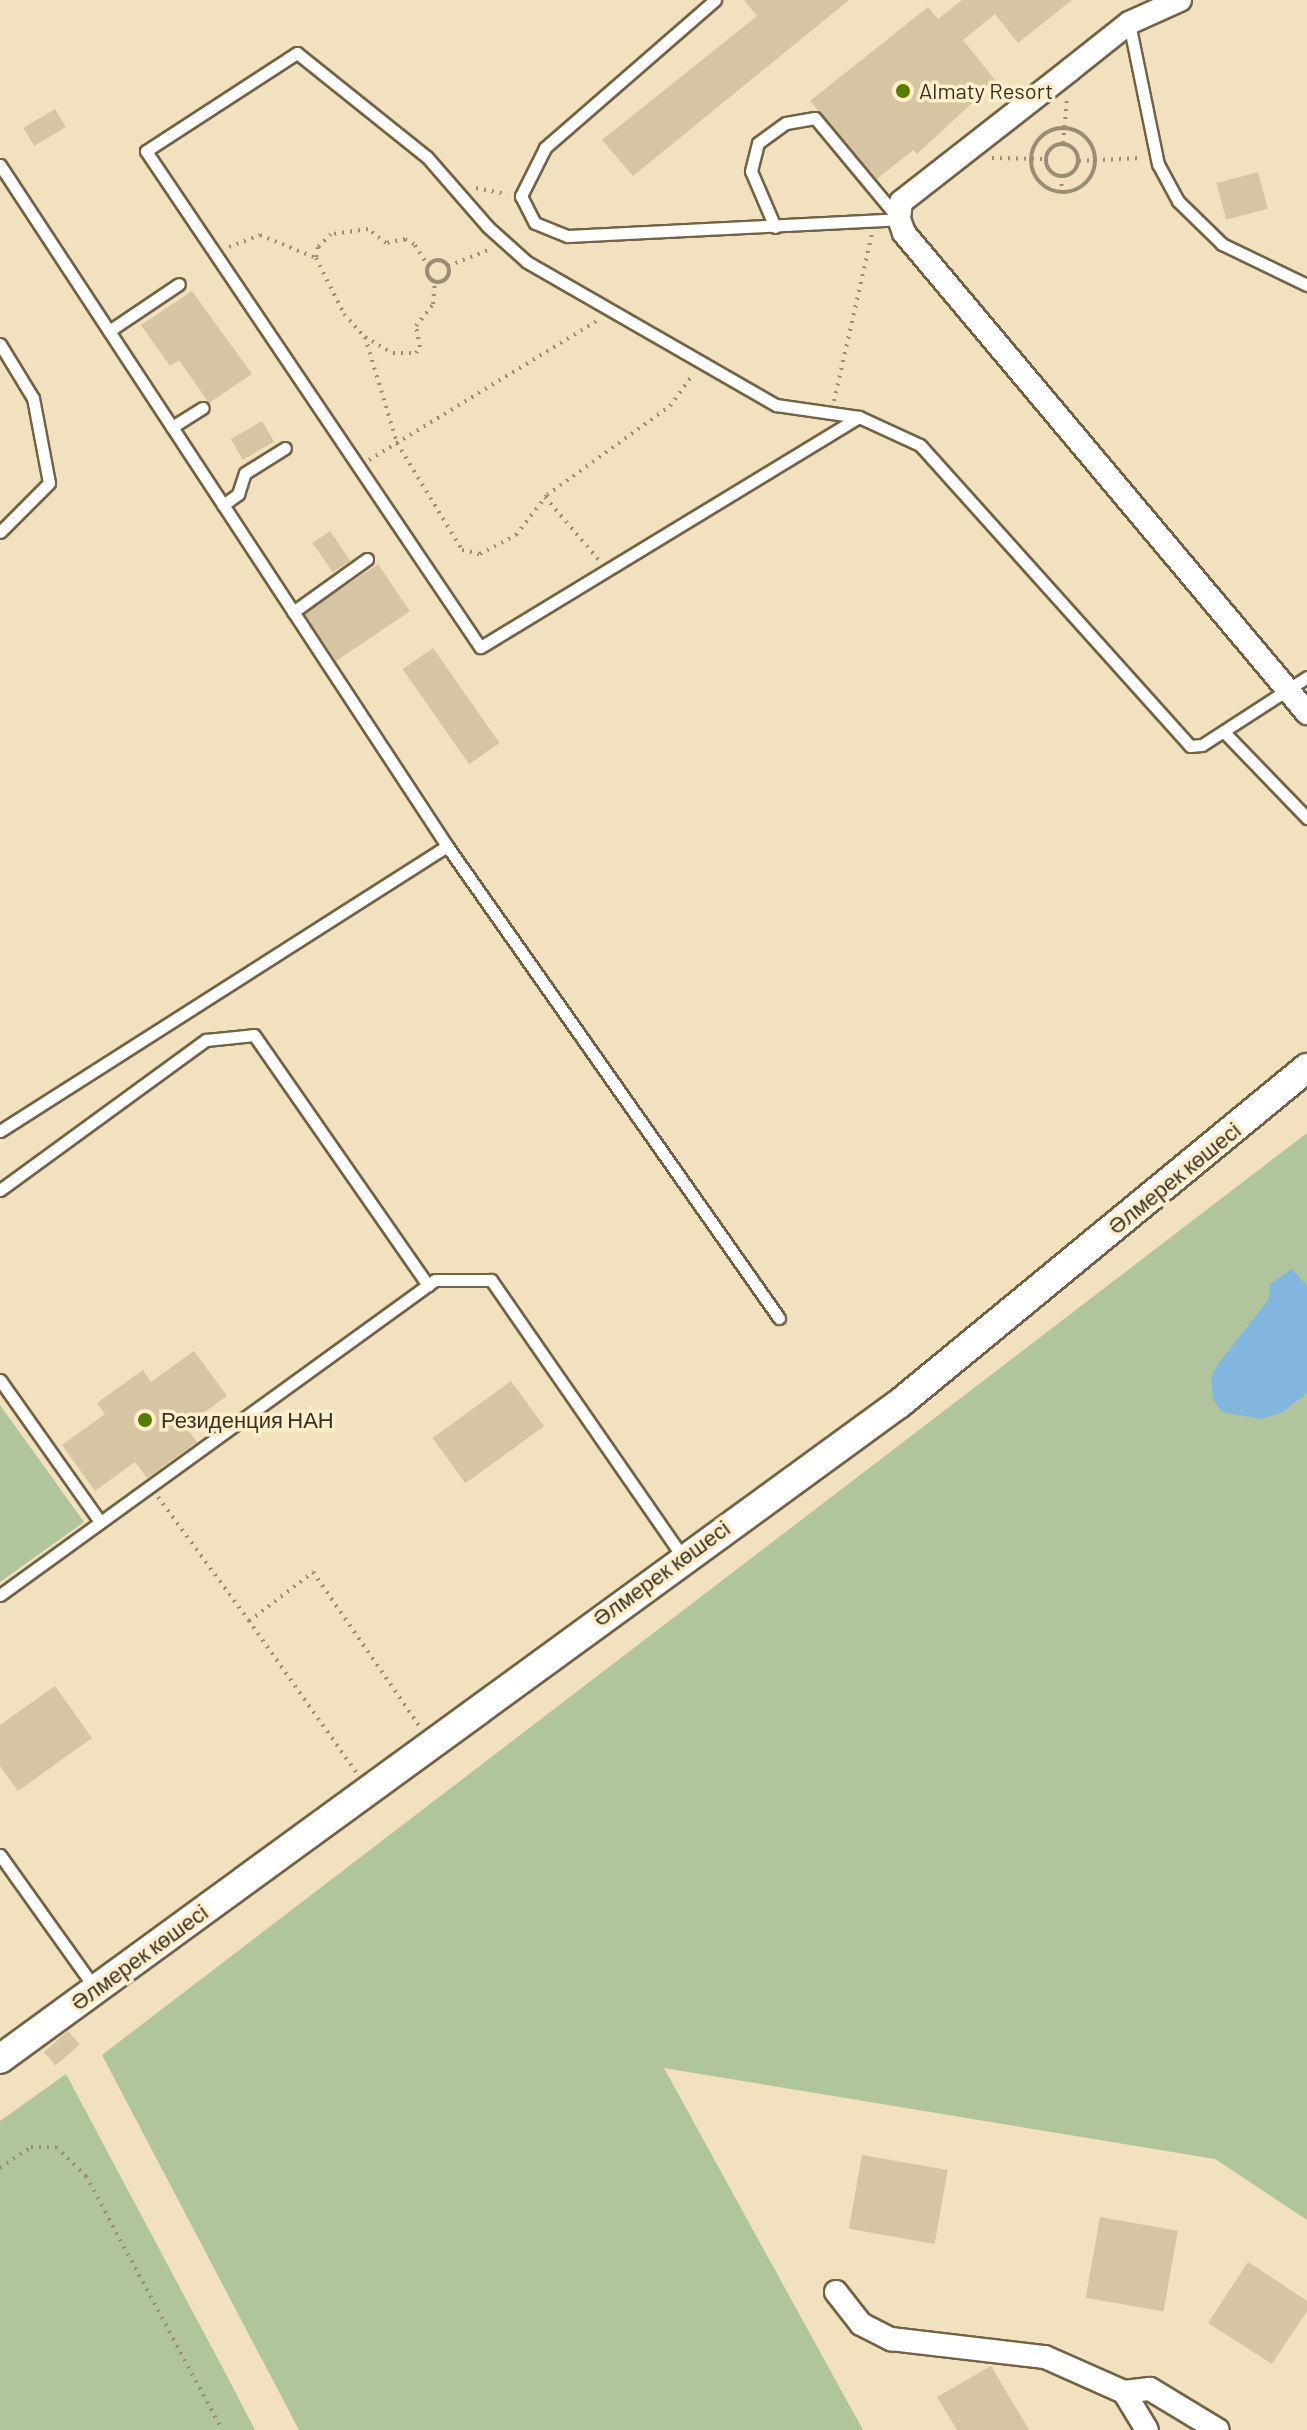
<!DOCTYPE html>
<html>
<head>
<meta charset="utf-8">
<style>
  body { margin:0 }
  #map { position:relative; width:1307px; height:2430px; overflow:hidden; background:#f1e1be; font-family:Barlow,sans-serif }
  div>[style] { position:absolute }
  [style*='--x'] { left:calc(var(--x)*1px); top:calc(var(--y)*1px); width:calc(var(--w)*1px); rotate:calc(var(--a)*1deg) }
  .green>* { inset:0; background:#b1c59d }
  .water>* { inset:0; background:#82b6df }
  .building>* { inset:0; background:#d5c5a3; transform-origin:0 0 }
  .path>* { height:4px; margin-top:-2px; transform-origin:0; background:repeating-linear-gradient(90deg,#998e75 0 2px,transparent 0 8px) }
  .path>.ring { margin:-2px; padding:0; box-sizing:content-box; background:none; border:4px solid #998e75; border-radius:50% }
  .roads { filter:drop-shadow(2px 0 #716344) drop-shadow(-2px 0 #716344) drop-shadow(0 2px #716344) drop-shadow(0 -2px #716344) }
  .service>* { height:11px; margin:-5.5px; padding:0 5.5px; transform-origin:5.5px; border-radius:5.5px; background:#fff }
  .minor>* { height:22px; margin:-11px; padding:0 11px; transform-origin:11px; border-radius:11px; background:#fff }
  .tertiary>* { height:28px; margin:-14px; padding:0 14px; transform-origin:14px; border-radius:14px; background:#fff }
  .dots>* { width:22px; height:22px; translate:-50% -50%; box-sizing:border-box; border:4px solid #feeecb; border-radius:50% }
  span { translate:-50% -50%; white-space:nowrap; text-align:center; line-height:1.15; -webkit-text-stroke:7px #feeecb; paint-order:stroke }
  .poi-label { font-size:22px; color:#383224 }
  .left { translate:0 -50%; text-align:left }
  .street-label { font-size:22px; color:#383224 }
</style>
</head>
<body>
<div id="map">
  <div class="green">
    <i style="clip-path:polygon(1307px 1133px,1307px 2220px,1215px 2159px,664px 2068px,863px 2430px,299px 2430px,102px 2055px)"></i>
    <i style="clip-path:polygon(0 1405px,84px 1522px,0 1582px)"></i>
    <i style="clip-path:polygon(66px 2074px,227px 2376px,255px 2430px,0 2430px,0 2121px)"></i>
  </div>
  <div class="water">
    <i style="clip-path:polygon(1292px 1269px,1307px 1286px,1307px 1393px,1283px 1412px,1261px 1419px,1222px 1412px,1213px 1399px,1211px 1378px,1218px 1364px,1269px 1299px,1270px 1284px)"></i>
  </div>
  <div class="building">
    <i style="clip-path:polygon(744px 0,849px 0,633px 176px,602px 140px,757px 16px)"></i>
    <i style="clip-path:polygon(962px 0,1072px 0,1018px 43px,995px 14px,963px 40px,996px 81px,917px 154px,913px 150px,877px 179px,810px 101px,928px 7px,938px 19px)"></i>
    <i style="left:55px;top:109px;width:21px;height:37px;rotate:59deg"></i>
    <i style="left:1258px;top:172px;width:38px;height:43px;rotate:75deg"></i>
    <i style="clip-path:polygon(192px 291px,252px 374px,209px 403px,179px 360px,170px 366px,141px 325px)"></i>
    <i style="left:262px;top:421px;width:24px;height:36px;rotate:60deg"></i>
    <i style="left:330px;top:531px;width:36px;height:21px;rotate:56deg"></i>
    <i style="left:378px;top:564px;width:57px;height:89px;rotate:56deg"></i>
    <i style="left:433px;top:648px;width:116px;height:37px;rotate:55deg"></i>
    <i style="clip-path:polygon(194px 1351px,227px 1396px,185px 1426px,197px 1442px,147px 1478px,135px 1462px,95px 1491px,62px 1445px,105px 1414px,97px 1403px,143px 1370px,151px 1382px)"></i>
    <i style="left:511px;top:1381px;width:56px;height:97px;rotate:54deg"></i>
    <i style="clip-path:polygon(55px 1686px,92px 1738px,18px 1791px,0 1766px,0 1725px)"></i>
    <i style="left:68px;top:2031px;width:18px;height:32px;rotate:49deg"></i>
    <i style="left:862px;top:2155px;width:87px;height:75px;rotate:10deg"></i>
    <i style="left:1100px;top:2217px;width:79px;height:82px;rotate:10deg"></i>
    <i style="clip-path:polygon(1248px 2262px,1307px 2301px,1307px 2311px,1272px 2364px,1208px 2323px)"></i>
    <i style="clip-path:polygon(991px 2366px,1029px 2430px,957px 2430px,937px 2397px)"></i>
  </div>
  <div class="path">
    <i class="ring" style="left:1031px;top:128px;width:60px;height:60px"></i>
    <i style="--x:1063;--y:143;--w:45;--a:-84.9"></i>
    <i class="ring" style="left:1046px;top:144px;width:28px;height:28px"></i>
    <i style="--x:992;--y:158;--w:54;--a:1.1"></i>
    <i style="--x:1079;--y:161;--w:62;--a:-2.8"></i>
    <i style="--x:1061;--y:176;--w:17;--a:87"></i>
    <i style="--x:476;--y:188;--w:32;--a:11"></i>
    <i style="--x:229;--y:247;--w:33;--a:-21"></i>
    <i style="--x:260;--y:235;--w:61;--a:22.3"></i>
    <i class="ring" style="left:427px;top:260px;width:18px;height:18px"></i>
    <i style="--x:448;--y:266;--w:46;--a:-21.6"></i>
    <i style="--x:429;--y:267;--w:27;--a:-123"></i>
    <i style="--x:414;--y:244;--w:10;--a:-151"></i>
    <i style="--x:405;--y:239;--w:19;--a:168"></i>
    <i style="--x:386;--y:243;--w:23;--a:-142"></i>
    <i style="--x:368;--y:229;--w:37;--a:172"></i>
    <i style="--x:331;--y:234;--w:18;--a:135"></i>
    <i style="--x:318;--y:247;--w:11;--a:100"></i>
    <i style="--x:316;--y:258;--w:63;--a:63.4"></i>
    <i style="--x:344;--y:314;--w:31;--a:48"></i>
    <i style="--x:365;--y:337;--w:32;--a:30"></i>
    <i style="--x:393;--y:353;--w:23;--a:0"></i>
    <i style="--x:416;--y:353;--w:7;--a:-56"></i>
    <i style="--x:420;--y:347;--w:21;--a:-101"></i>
    <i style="--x:416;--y:326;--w:28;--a:-52"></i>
    <i style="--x:433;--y:304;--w:23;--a:-85"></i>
    <i style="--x:365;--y:337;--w:111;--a:73.2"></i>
    <i style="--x:397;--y:443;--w:125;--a:58.7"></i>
    <i style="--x:462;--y:550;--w:18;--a:13"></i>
    <i style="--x:480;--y:554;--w:41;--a:-27.8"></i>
    <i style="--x:516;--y:535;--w:51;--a:-52.2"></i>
    <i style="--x:547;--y:495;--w:152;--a:-35.9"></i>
    <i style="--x:670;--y:406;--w:39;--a:-54"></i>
    <i style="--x:834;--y:401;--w:171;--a:-77.2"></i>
    <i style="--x:369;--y:460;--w:267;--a:-31.4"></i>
    <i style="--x:545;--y:497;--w:82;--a:49.5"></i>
    <i style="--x:158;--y:1497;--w:154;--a:53.7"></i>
    <i style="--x:356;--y:1772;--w:185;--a:-125.3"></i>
    <i style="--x:249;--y:1621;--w:81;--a:-37.4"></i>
    <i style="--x:313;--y:1572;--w:188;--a:55.4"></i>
    <i style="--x:0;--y:2168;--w:37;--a:-34"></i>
    <i style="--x:31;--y:2147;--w:25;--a:0"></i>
    <i style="--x:56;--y:2147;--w:42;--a:44"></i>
    <i style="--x:86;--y:2176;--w:288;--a:61.8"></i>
  </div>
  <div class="roads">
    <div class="service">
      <i style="--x:715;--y:0;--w:225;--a:139"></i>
      <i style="--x:545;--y:148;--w:54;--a:116.6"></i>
      <i style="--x:521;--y:196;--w:30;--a:63"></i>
      <i style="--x:535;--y:223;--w:35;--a:22"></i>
      <i style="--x:568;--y:236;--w:331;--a:-2.9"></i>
      <i style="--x:1129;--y:23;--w:144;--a:78.4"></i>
      <i style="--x:1158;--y:164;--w:42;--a:61.6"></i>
      <i style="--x:1178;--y:201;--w:62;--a:44.3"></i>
      <i style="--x:1222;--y:244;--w:94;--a:25.8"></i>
      <i style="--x:0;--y:165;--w:815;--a:56.72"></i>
      <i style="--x:775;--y:227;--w:61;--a:-113.2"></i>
      <i style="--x:751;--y:171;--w:29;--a:-76"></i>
      <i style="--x:758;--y:143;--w:34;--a:-36"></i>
      <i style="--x:786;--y:123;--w:29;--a:-10"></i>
      <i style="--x:815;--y:118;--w:130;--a:50.3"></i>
      <i style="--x:109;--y:331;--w:84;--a:-33.9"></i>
      <i style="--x:0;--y:344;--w:63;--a:58.6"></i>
      <i style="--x:33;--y:398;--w:86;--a:79.3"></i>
      <i style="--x:49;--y:483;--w:69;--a:135"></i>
      <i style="--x:859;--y:417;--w:443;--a:148.7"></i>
      <i style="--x:480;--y:647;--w:598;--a:-123.96"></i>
      <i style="--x:146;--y:151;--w:180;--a:-33"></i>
      <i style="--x:297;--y:53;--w:166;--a:38.7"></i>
      <i style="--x:427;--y:157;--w:93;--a:48.9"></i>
      <i style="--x:488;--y:227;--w:52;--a:41.9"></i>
      <i style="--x:527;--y:262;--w:287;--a:29.9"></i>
      <i style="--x:776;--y:405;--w:84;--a:8.2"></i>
      <i style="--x:859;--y:417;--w:67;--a:24.7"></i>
      <i style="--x:920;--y:445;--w:404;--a:48.1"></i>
      <i style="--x:1190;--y:746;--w:12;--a:-5"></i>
      <i style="--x:1202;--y:745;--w:125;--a:-32.9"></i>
      <i style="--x:172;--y:427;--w:36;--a:-32"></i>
      <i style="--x:223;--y:505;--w:19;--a:-36"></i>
      <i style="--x:238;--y:494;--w:22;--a:-72"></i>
      <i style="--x:245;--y:473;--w:47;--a:-32"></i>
      <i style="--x:293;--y:612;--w:91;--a:-35.6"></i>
      <i style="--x:1224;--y:732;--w:120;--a:46"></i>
      <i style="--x:0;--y:1131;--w:530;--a:-32.52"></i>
      <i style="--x:447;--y:846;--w:577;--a:54.88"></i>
      <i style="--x:0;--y:1190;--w:255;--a:-36.1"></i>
      <i style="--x:206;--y:1040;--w:48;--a:-5.9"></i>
      <i style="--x:254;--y:1035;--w:305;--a:55.2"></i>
      <i style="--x:0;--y:1380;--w:174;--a:54.8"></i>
      <i style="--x:0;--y:1595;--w:537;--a:-35.91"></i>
      <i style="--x:435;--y:1280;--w:56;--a:0"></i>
      <i style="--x:491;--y:1280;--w:337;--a:55.3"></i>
      <i style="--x:0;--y:1855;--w:163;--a:54.5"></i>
    </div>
    <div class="minor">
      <i style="--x:1180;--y:0;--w:56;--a:155.7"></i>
      <i style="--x:1129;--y:23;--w:75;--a:141.5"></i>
      <i style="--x:1070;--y:70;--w:214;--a:142"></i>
      <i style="--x:901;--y:202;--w:17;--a:97"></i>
      <i style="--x:899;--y:219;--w:15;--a:70"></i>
      <i style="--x:904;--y:233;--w:627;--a:49.98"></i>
      <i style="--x:836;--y:2292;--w:41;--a:52"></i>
      <i style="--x:861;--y:2324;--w:34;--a:27"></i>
      <i style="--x:891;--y:2339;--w:155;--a:6.7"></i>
      <i style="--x:1045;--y:2357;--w:86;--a:23.9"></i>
      <i style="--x:1124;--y:2392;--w:26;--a:-7"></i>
      <i style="--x:1150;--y:2389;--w:79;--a:31.1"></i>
      <i style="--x:1124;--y:2392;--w:44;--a:58.8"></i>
    </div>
    <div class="tertiary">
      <i style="--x:0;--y:2059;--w:1114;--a:-36.09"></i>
      <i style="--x:900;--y:1403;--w:527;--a:-39.46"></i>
    </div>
  </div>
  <div class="dots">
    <i style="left:903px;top:91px;background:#557e00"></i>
    <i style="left:145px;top:1420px;background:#557e00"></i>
  </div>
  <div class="poi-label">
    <span class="left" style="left:919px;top:91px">Almaty Resort</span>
    <span class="left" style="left:161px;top:1420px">Резиденция НАН</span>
  </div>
  <div class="street-label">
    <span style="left:1174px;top:1178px;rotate:-39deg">Әлмерек көшесі</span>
    <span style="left:661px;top:1573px;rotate:-36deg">Әлмерек көшесі</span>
    <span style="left:139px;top:1957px;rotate:-36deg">Әлмерек көшесі</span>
  </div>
</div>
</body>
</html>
